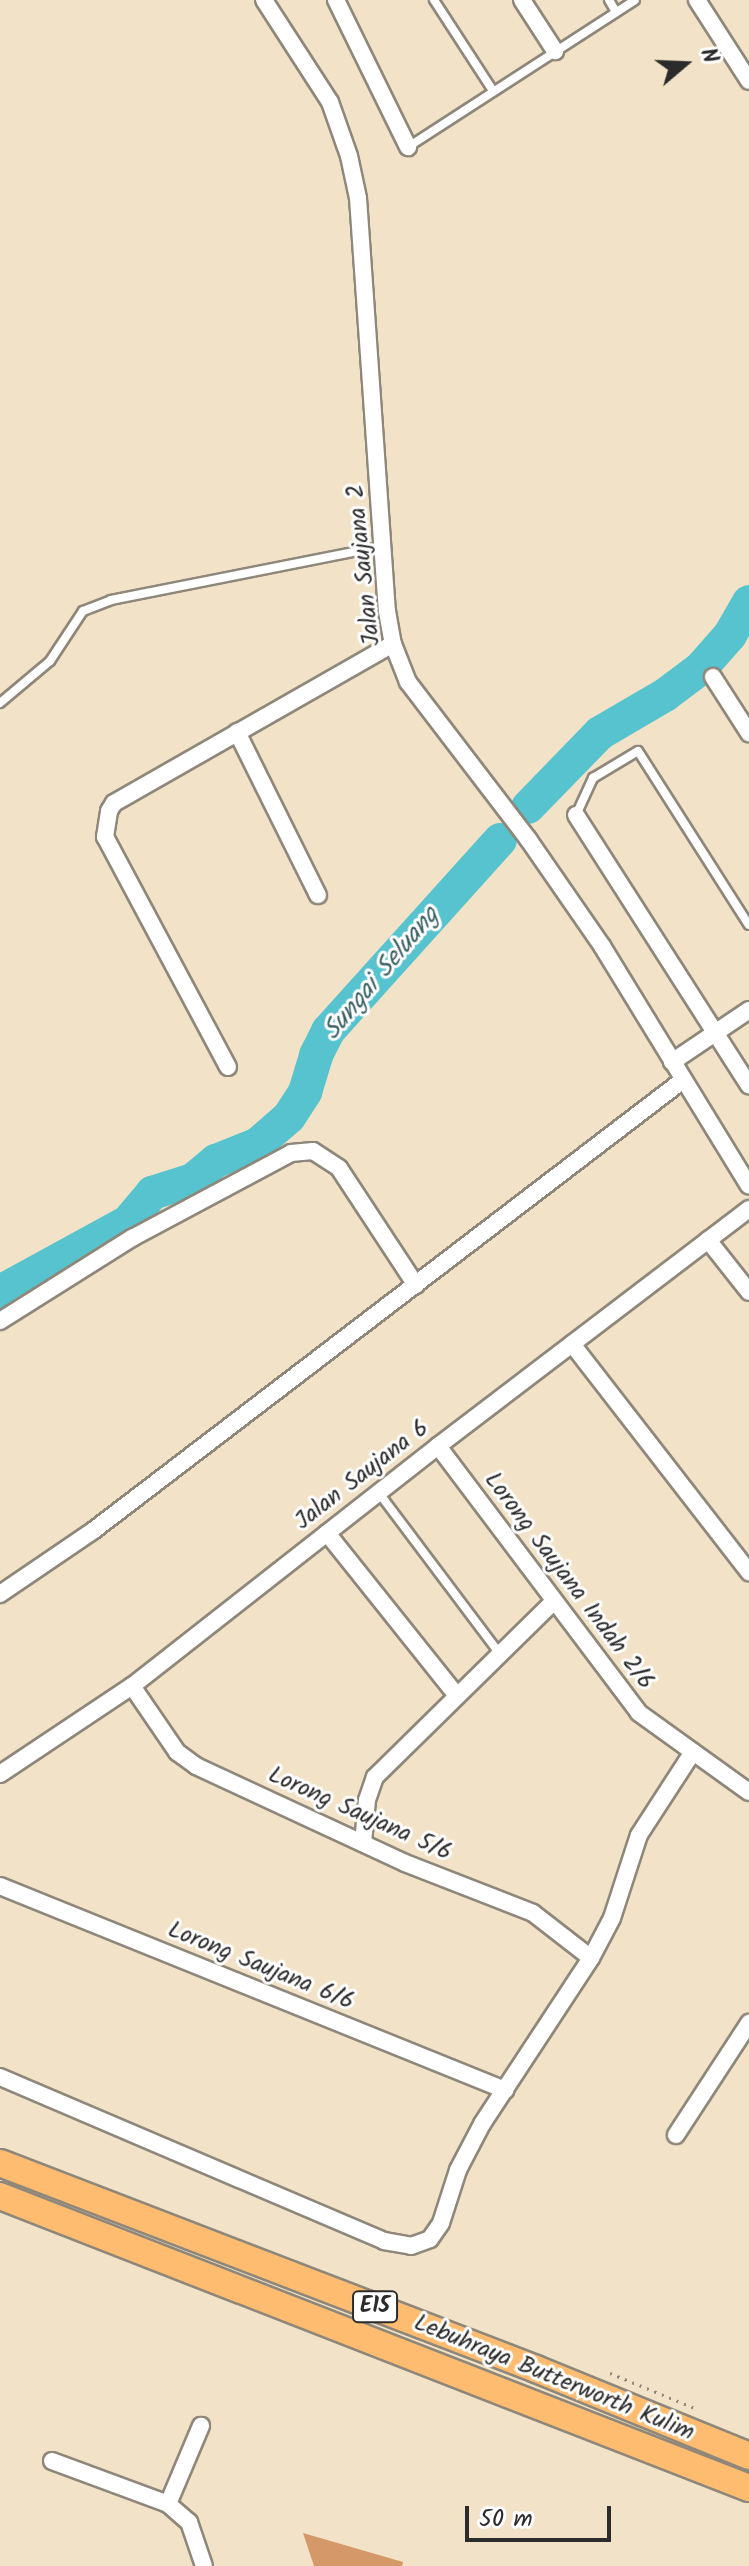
<!DOCTYPE html>
<html>
<head>
<meta charset="utf-8">
<style>
  body { margin:0 }
  #map { position:relative; width:749px; height:2566px; overflow:hidden; background:#f2e3c8; font-family:Kalam,sans-serif }
  div>[style] { position:absolute }
  [style*='--x'] { left:calc(var(--x)*1px); top:calc(var(--y)*1px); width:calc(var(--w)*1px); rotate:calc(var(--a)*1deg) }
  .river>* { height:34px; margin:-17px; padding:0 17px; transform-origin:17px; border-radius:17px; background:#56c3ce }
  .building>* { inset:0; background:#d59868 }
  .path>* { height:3px; margin-top:-1.5px; transform-origin:0; background:repeating-linear-gradient(90deg,#8e877a 0 2px,transparent 0 8px) }
  .roads { filter:drop-shadow(2px 0 #8e877a) drop-shadow(-2px 0 #8e877a) drop-shadow(0 2px #8e877a) drop-shadow(0 -2px #8e877a) }
  .service>* { height:8px; margin:-4px; padding:0 4px; transform-origin:4px; border-radius:4px; background:#fff }
  .minor>* { height:16px; margin:-8px; padding:0 8px; transform-origin:8px; border-radius:8px; background:#fff }
  .trunk>* { height:26px; margin:-13px; padding:0 13px; transform-origin:13px; border-radius:13px; background:#fdbc70 }
  span { translate:-50% -50%; white-space:nowrap; text-align:center; line-height:1.15; -webkit-text-stroke:6px #fff; paint-order:stroke }
  .shield-label span { padding:2px 6px; background:#fff; border:2px solid; border-radius:6px; -webkit-text-stroke-width:0 }
  .shield-label { font-size:22px; color:#2b2b2b; font-weight:700 }
  .street-label { font-size:24px; color:#2b2b2b }
  .water-label { font-size:26px; color:#3a6064; font-style:italic }
  .north { position:absolute; left:645px; top:24px; width:80px; height:80px; -webkit-text-stroke:6px #fff; paint-order:stroke; rotate:71deg; font-size:22px; font-weight:700; line-height:32px; text-align:center; color:#2b2b2b }
  .north::after { content:''; display:block; margin:auto; width:28px; height:36px; background:#2b2b2b; clip-path:polygon(50% 0,100% 100%,50% 72%,0 100%) }
  .scale { position:absolute; left:465px; top:2506px; width:146px; height:36px; box-sizing:border-box; border:4px solid #2b2b2b; border-top:0; padding-left:10px; font-size:24px; line-height:28px; white-space:nowrap; color:#2b2b2b; -webkit-text-stroke:6px #fff; paint-order:stroke }
</style>
</head>
<body>
<div id="map">
  <div class="river">
    <i style="--x:528;--y:807;--w:103;--a:-45.8"></i>
    <i style="--x:600;--y:733;--w:75;--a:-30.3"></i>
    <i style="--x:665;--y:695;--w:45;--a:-36.9"></i>
    <i style="--x:701;--y:668;--w:44;--a:-48.7"></i>
    <i style="--x:730;--y:635;--w:38;--a:-60"></i>
    <i style="--x:0;--y:1292;--w:146;--a:-28.7"></i>
    <i style="--x:128;--y:1222;--w:38;--a:-50"></i>
    <i style="--x:152;--y:1193;--w:43;--a:-17.6"></i>
    <i style="--x:193;--y:1180;--w:30;--a:-40"></i>
    <i style="--x:216;--y:1161;--w:45;--a:-22"></i>
    <i style="--x:258;--y:1144;--w:41;--a:-41.1"></i>
    <i style="--x:289;--y:1117;--w:30;--a:-57"></i>
    <i style="--x:305;--y:1092;--w:39;--a:-73"></i>
    <i style="--x:316;--y:1055;--w:27;--a:-63"></i>
    <i style="--x:328;--y:1031;--w:257;--a:-48"></i>
  </div>
  <div class="building">
    <i style="clip-path:polygon(303px 2533px,403px 2562px,402px 2566px,314px 2566px)"></i>
  </div>
  <div class="path">
    <i style="--x:610;--y:2373;--w:92;--a:22.4"></i>
  </div>
  <div class="roads">
    <div class="service">
      <i style="--x:434;--y:0;--w:108;--a:57"></i>
      <i style="--x:609;--y:0;--w:14;--a:60"></i>
      <i style="--x:408;--y:147;--w:270;--a:-32.9"></i>
      <i style="--x:0;--y:703;--w:65;--a:-40"></i>
      <i style="--x:50;--y:661;--w:60;--a:-56.6"></i>
      <i style="--x:83;--y:611;--w:30;--a:-21"></i>
      <i style="--x:111;--y:600;--w:277;--a:-11.2"></i>
      <i style="--x:576;--y:815;--w:41;--a:-65.3"></i>
      <i style="--x:593;--y:778;--w:52;--a:-31"></i>
      <i style="--x:638;--y:751;--w:206;--a:57.5"></i>
      <i style="--x:379;--y:1493;--w:201;--a:53.1"></i>
    </div>
    <div class="minor">
      <i style="--x:264;--y:0;--w:121;--a:57.1"></i>
      <i style="--x:330;--y:102;--w:57;--a:70.6"></i>
      <i style="--x:349;--y:156;--w:43;--a:77.9"></i>
      <i style="--x:358;--y:198;--w:414;--a:86"></i>
      <i style="--x:387;--y:611;--w:34;--a:80"></i>
      <i style="--x:393;--y:644;--w:41;--a:68.5"></i>
      <i style="--x:408;--y:682;--w:198;--a:52.6"></i>
      <i style="--x:528;--y:839;--w:130;--a:55.3"></i>
      <i style="--x:602;--y:946;--w:281;--a:58.5"></i>
      <i style="--x:336;--y:0;--w:164;--a:63.9"></i>
      <i style="--x:522;--y:0;--w:61;--a:57.1"></i>
      <i style="--x:697;--y:0;--w:96;--a:57.3"></i>
      <i style="--x:713;--y:677;--w:67;--a:57.3"></i>
      <i style="--x:237;--y:732;--w:182;--a:63.6"></i>
      <i style="--x:576;--y:815;--w:321;--a:57.4"></i>
      <i style="--x:672;--y:1062;--w:93;--a:-34"></i>
      <i style="--x:228;--y:1067;--w:261;--a:-118.1"></i>
      <i style="--x:105;--y:837;--w:26;--a:-81"></i>
      <i style="--x:109;--y:811;--w:9;--a:-58"></i>
      <i style="--x:114;--y:803;--w:321;--a:-29.7"></i>
      <i style="--x:708;--y:1240;--w:66;--a:51.7"></i>
      <i style="--x:0;--y:1321;--w:156;--a:-32.2"></i>
      <i style="--x:132;--y:1238;--w:180;--a:-28.1"></i>
      <i style="--x:291;--y:1153;--w:22;--a:-5"></i>
      <i style="--x:313;--y:1151;--w:31;--a:33"></i>
      <i style="--x:339;--y:1168;--w:140;--a:56.7"></i>
      <i style="--x:572;--y:1344;--w:289;--a:52.2"></i>
      <i style="--x:438;--y:1446;--w:334;--a:53"></i>
      <i style="--x:639;--y:1713;--w:135;--a:35.7"></i>
      <i style="--x:327;--y:1533;--w:208;--a:51.4"></i>
      <i style="--x:0;--y:1594;--w:114;--a:-34.2"></i>
      <i style="--x:94;--y:1530;--w:741;--a:-37.38"></i>
      <i style="--x:132;--y:1686;--w:80;--a:55.7"></i>
      <i style="--x:177;--y:1752;--w:24;--a:36"></i>
      <i style="--x:196;--y:1766;--w:230;--a:24.9"></i>
      <i style="--x:405;--y:1863;--w:137;--a:21.3"></i>
      <i style="--x:533;--y:1913;--w:73;--a:37.8"></i>
      <i style="--x:0;--y:1774;--w:159;--a:-33.7"></i>
      <i style="--x:132;--y:1686;--w:389;--a:-38.1"></i>
      <i style="--x:438;--y:1446;--w:391;--a:-37.3"></i>
      <i style="--x:363;--y:1843;--w:43;--a:-84.7"></i>
      <i style="--x:367;--y:1800;--w:24;--a:-71"></i>
      <i style="--x:375;--y:1777;--w:251;--a:-44.5"></i>
      <i style="--x:0;--y:1886;--w:545;--a:22"></i>
      <i style="--x:0;--y:2077;--w:418;--a:23.1"></i>
      <i style="--x:384;--y:2241;--w:27;--a:10"></i>
      <i style="--x:411;--y:2246;--w:20;--a:-20"></i>
      <i style="--x:430;--y:2239;--w:19;--a:-55"></i>
      <i style="--x:441;--y:2223;--w:56;--a:-72.2"></i>
      <i style="--x:458;--y:2170;--w:52;--a:-62.4"></i>
      <i style="--x:482;--y:2124;--w:199;--a:-56.7"></i>
      <i style="--x:591;--y:1958;--w:45;--a:-62.3"></i>
      <i style="--x:612;--y:1918;--w:87;--a:-72"></i>
      <i style="--x:639;--y:1835;--w:99;--a:-57"></i>
      <i style="--x:676;--y:2135;--w:134;--a:-56.9"></i>
      <i style="--x:52;--y:2461;--w:124;--a:20.3"></i>
      <i style="--x:168;--y:2504;--w:28;--a:41"></i>
      <i style="--x:189;--y:2522;--w:46;--a:71.2"></i>
      <i style="--x:168;--y:2504;--w:85;--a:-67.1"></i>
    </div>
    <div class="trunk">
      <i style="--x:0;--y:2163;--w:574;--a:21.02"></i>
      <i style="--x:536;--y:2369;--w:230;--a:22.2"></i>
      <i style="--x:0;--y:2196;--w:804;--a:21.3"></i>
    </div>
  </div>
  <div class="shield-label">
    <span style="left:375px;top:2307px">E15</span>
  </div>
  <div class="street-label">
    <span style="left:364px;top:565px;rotate:-96deg">Jalan Saujana 2</span>
    <span style="left:362px;top:1475px;rotate:-38deg">Jalan Saujana 6</span>
    <span style="left:569px;top:1581px;rotate:53deg">Lorong Saujana Indah 2/6</span>
    <span style="left:360px;top:1814px;rotate:24deg">Lorong Saujana 5/6</span>
    <span style="left:261px;top:1966px;rotate:22deg">Lorong Saujana 6/6</span>
    <span style="left:554px;top:2378px;rotate:22deg">Lebuhraya Butterworth Kulim</span>
  </div>
  <div class="water-label">
    <span style="left:382px;top:974px;rotate:-50deg">Sungai Seluang</span>
  </div>
  <div class="north">N</div>
  <div class="scale">50 m</div>
</div>
</body>
</html>
